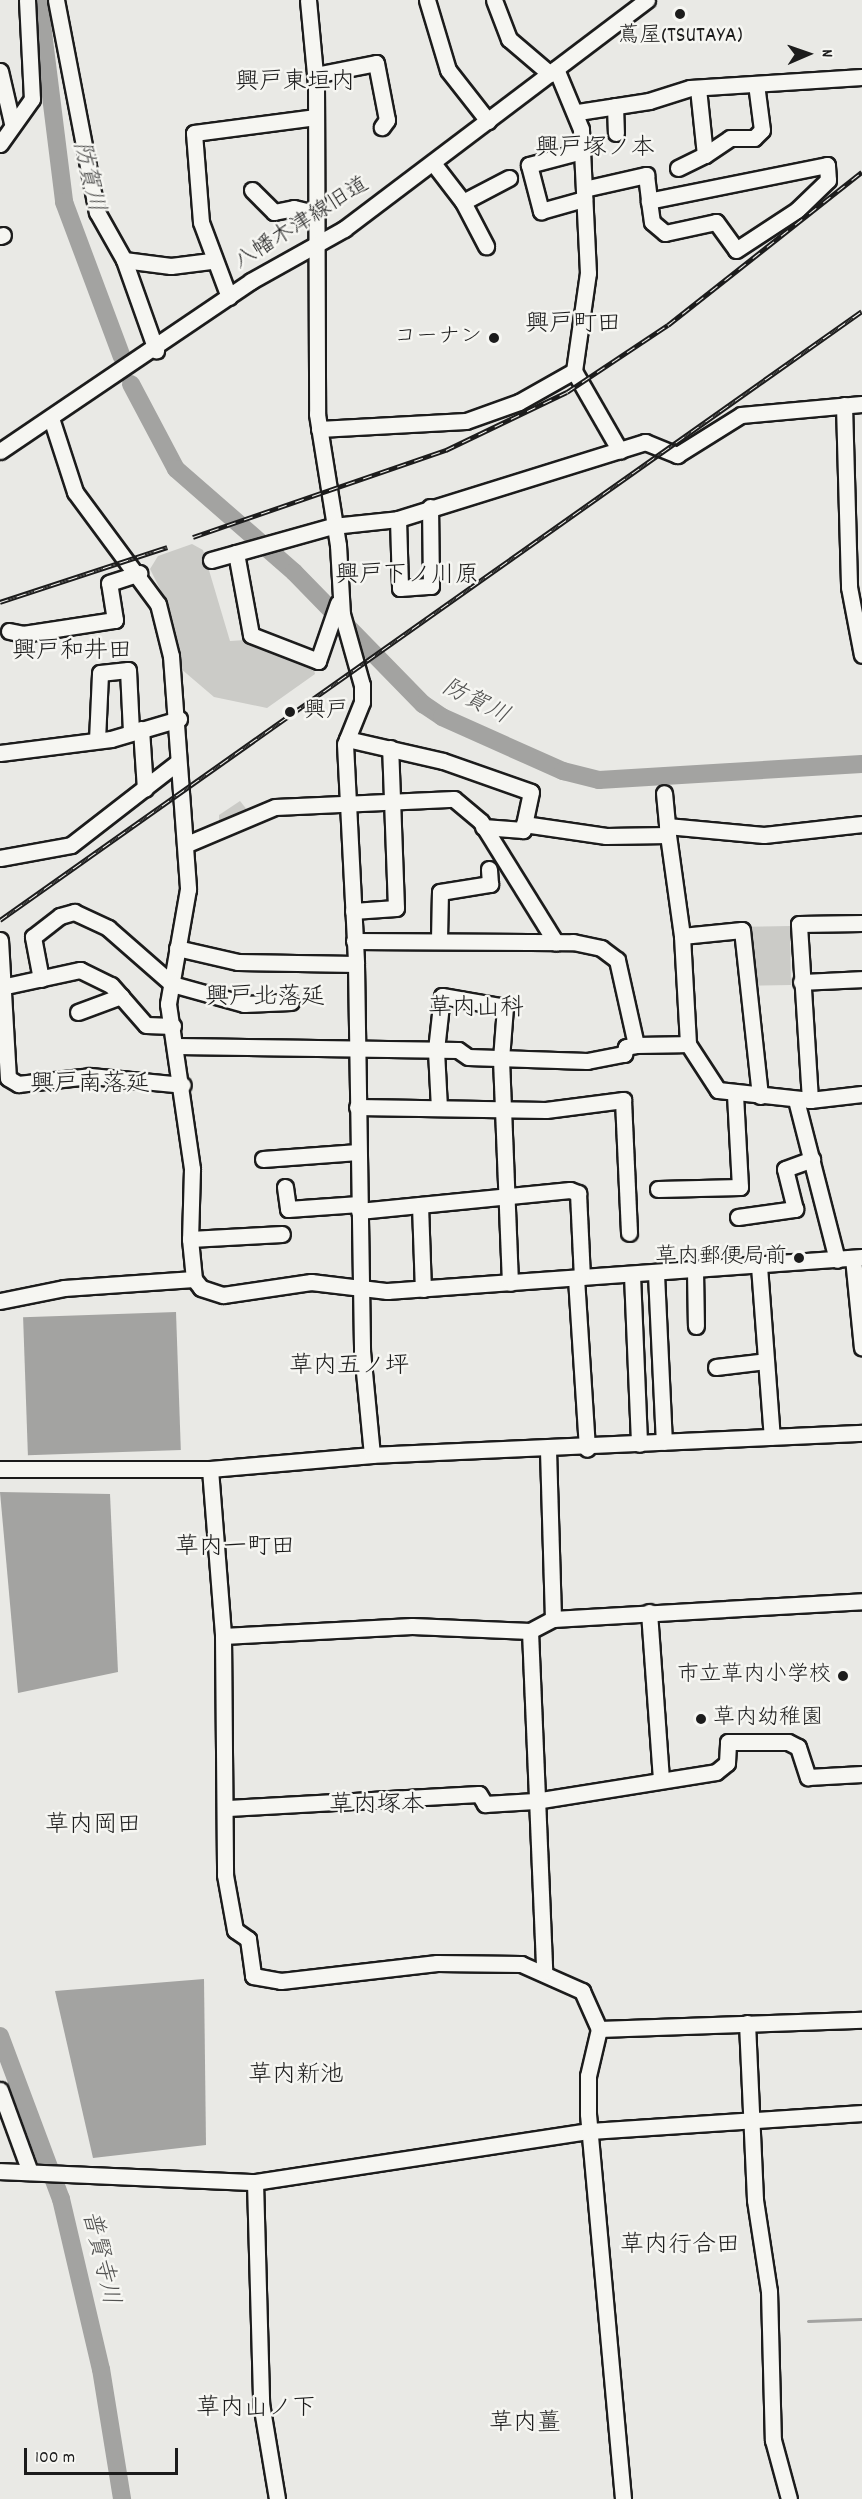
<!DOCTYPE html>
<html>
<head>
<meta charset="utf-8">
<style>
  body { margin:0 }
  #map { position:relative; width:862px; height:2499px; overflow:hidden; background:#e9e9e5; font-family:Dekko,"Klee One",sans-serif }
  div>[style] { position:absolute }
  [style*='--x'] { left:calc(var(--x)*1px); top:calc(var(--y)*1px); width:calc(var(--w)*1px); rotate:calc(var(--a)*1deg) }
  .green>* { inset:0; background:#cbcbc7; transform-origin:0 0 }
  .water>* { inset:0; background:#a3a3a1; transform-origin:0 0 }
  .stream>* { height:3px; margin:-1.5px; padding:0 1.5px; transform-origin:1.5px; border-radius:1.5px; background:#a3a3a1 }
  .river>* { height:18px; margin:-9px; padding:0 9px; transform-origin:9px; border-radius:9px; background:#a3a3a1 }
  .roads { filter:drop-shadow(2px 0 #1c1c1c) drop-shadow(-2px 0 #1c1c1c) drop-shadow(0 2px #1c1c1c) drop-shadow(0 -2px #1c1c1c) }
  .minor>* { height:15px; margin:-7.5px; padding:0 7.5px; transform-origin:7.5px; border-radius:7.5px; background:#f6f6f2 }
  .rail>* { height:5px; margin-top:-2.5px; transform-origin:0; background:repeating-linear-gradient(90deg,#f6f6f2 0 9px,#1c1c1c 0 18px); box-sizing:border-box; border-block:2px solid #1c1c1c }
  .dots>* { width:16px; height:16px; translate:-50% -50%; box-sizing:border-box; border:3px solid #f6f6f2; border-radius:50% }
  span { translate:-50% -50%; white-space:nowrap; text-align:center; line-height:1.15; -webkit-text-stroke:5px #f6f6f2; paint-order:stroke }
  .poi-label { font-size:22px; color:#1c1c1c }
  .right { translate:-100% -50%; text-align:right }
  .left { translate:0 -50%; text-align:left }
  .street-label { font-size:22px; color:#1c1c1c }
  .neighbourhood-label { font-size:24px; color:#1c1c1c }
  .water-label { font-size:24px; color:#525251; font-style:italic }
  .north { position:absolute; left:778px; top:24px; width:60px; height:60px; -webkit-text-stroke:4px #f6f6f2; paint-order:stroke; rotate:88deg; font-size:16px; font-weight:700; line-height:24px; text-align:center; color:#1c1c1c }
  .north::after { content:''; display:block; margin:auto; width:21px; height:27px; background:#1c1c1c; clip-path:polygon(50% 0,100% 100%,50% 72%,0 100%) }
  .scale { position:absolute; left:24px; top:2448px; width:154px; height:27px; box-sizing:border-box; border:3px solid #1c1c1c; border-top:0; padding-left:8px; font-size:18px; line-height:21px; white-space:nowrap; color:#1c1c1c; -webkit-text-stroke:4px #f6f6f2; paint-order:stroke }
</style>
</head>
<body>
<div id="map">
  <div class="green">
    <i style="clip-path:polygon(192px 544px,203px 550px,230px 641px,245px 640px,313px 665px,315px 674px,267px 708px,214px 697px,180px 668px,164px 597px,150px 569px,158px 556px)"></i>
    <i style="clip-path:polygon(240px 801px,248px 811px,219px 824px,219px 815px)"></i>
    <i style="left:790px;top:926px;width:59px;height:45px;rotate:89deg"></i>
  </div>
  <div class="water">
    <i style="left:176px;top:1312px;width:138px;height:153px;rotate:88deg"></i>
    <i style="clip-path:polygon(0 1492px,110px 1494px,118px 1672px,18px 1693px)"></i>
    <i style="clip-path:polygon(204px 1979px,206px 2145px,93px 2158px,55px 1991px)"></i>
  </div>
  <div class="stream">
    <i style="--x:808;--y:2321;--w:54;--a:-2.1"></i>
  </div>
  <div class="river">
    <i style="--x:39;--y:0;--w:204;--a:82.9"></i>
    <i style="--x:64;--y:202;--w:165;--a:69.5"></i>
    <i style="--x:131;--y:384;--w:96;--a:62.1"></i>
    <i style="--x:176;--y:469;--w:157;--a:41.1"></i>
    <i style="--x:294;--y:572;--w:185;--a:45.7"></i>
    <i style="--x:423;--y:704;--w:23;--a:34"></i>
    <i style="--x:442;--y:717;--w:133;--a:24.1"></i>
    <i style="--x:563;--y:771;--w:37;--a:14"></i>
    <i style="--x:599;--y:780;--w:263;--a:-3.5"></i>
    <i style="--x:0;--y:2036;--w:174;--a:69.5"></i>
    <i style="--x:61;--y:2199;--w:175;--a:76.8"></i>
    <i style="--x:101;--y:2369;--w:132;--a:80.8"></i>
  </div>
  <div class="roads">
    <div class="minor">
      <i style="--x:56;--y:0;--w:216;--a:79.1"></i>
      <i style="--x:97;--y:212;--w:55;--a:60.6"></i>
      <i style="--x:124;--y:260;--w:96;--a:70.4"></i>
      <i style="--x:308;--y:0;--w:84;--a:84.6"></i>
      <i style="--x:316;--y:84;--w:330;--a:89.8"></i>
      <i style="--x:317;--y:414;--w:133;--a:80.9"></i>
      <i style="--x:338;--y:545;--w:69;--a:86.7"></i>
      <i style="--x:342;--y:614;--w:74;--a:74.3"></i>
      <i style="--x:362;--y:685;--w:17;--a:90"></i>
      <i style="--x:362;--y:702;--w:45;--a:112"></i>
      <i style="--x:345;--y:744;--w:220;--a:87.1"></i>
      <i style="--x:356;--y:964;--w:387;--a:89.1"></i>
      <i style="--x:362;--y:1351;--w:104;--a:84.5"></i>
      <i style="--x:427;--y:0;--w:73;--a:73.3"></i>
      <i style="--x:448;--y:70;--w:65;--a:51.9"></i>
      <i style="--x:494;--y:0;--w:42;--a:69"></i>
      <i style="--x:509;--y:39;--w:54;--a:40.5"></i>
      <i style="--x:0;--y:71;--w:53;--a:77"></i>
      <i style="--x:315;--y:75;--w:62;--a:-11.1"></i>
      <i style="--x:376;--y:63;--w:58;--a:79.1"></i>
      <i style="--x:387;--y:120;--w:9;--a:126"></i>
      <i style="--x:615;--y:106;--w:27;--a:88"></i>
      <i style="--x:578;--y:112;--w:72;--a:-8.8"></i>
      <i style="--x:649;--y:101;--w:43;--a:-17.6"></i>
      <i style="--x:690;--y:88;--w:172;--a:-3.7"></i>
      <i style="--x:0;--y:144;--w:55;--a:-54.6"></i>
      <i style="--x:32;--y:99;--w:99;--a:-92.9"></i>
      <i style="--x:582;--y:151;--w:55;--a:165.2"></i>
      <i style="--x:529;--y:165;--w:48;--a:75.4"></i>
      <i style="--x:541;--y:211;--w:45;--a:-15.6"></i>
      <i style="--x:705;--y:155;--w:30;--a:-34"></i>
      <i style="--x:730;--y:138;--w:24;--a:0"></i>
      <i style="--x:754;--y:138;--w:11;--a:-45"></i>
      <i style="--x:762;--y:130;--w:46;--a:-97.4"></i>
      <i style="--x:433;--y:163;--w:49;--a:52.4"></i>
      <i style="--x:463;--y:202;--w:50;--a:62.4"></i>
      <i style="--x:678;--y:168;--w:30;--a:-26"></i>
      <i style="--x:705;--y:155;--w:67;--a:-96"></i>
      <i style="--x:584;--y:189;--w:64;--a:-12.7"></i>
      <i style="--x:646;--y:175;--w:26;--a:83"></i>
      <i style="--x:649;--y:201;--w:21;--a:82"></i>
      <i style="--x:652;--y:222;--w:17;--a:40"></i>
      <i style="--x:665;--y:233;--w:52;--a:-12.2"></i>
      <i style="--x:716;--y:222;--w:34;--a:54"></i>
      <i style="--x:736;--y:250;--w:73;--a:-33.3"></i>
      <i style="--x:797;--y:210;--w:43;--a:-44.1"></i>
      <i style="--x:828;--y:180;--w:15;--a:-94"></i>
      <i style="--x:827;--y:165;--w:182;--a:168.6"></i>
      <i style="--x:252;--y:190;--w:31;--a:45"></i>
      <i style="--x:274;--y:212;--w:20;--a:-11"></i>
      <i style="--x:294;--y:208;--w:21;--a:14"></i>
      <i style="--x:463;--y:202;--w:52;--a:-27.6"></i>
      <i style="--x:0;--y:236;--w:3;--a:-18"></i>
      <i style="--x:124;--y:260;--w:47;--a:7.3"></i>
      <i style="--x:171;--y:266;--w:40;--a:-7.1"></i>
      <i style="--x:229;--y:297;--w:80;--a:-110.5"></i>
      <i style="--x:201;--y:222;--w:89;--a:-94.5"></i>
      <i style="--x:194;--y:133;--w:123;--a:-7.5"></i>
      <i style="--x:574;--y:371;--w:92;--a:60.1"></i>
      <i style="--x:844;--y:405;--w:182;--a:88.4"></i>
      <i style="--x:849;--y:587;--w:69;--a:79.2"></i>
      <i style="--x:51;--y:418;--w:78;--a:72"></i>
      <i style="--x:75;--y:492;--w:139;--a:53.5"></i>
      <i style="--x:158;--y:604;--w:54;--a:76"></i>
      <i style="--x:171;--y:656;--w:234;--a:85.8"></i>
      <i style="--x:188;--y:889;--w:117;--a:99.9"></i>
      <i style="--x:168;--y:1004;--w:167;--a:81.7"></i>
      <i style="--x:192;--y:1169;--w:70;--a:91.6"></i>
      <i style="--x:190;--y:1239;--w:40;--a:84.3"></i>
      <i style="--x:194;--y:1279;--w:11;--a:52"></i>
      <i style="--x:201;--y:1288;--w:23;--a:18"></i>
      <i style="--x:223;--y:1295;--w:89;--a:-8.4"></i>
      <i style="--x:311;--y:1282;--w:77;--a:6.8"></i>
      <i style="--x:387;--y:1291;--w:476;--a:-4.1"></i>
      <i style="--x:319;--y:429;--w:147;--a:-3.1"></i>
      <i style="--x:466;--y:421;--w:56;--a:-19.7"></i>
      <i style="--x:519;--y:402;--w:63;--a:-29.4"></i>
      <i style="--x:574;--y:371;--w:99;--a:-81.9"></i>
      <i style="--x:588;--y:273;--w:144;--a:-92.8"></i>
      <i style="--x:581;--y:129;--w:65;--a:-112.6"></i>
      <i style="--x:0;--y:451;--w:303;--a:-34.1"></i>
      <i style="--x:251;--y:281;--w:107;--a:-29.2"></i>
      <i style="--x:344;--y:229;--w:380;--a:-37.1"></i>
      <i style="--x:398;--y:519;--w:69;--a:88.3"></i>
      <i style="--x:400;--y:588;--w:31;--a:-4"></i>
      <i style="--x:431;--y:586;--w:79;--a:-90.7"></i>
      <i style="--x:236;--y:553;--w:83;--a:79.6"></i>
      <i style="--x:251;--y:635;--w:72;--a:21.2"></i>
      <i style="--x:318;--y:661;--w:61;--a:-71"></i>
      <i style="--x:211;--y:560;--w:127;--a:-15.6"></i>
      <i style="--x:333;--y:526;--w:65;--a:-6.1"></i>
      <i style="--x:398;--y:519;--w:259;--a:-17.3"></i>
      <i style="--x:645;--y:442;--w:35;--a:22"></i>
      <i style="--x:677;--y:455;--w:75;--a:-32"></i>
      <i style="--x:741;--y:415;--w:121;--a:-5.2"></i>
      <i style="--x:9;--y:631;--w:14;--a:12"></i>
      <i style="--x:23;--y:634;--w:93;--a:-8.7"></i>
      <i style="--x:115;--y:620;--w:37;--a:-99"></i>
      <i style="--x:109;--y:583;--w:32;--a:-18"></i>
      <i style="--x:141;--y:729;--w:60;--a:86.2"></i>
      <i style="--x:347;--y:739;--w:98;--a:12.9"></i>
      <i style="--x:443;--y:761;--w:93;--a:19.4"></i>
      <i style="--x:531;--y:792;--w:39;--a:102"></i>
      <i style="--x:523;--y:830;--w:40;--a:-175.7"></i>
      <i style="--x:97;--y:740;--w:67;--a:-87.4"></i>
      <i style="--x:100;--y:673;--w:28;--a:-6"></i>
      <i style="--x:128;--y:670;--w:62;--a:87.2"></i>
      <i style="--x:0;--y:753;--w:112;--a:-7.2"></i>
      <i style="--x:111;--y:739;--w:71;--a:-16.4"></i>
      <i style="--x:524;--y:824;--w:83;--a:8.3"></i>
      <i style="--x:606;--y:836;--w:62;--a:-0.9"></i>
      <i style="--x:668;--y:835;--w:42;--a:-95.4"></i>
      <i style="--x:667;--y:826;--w:97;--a:5.3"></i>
      <i style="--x:764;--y:835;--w:99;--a:-6.4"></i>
      <i style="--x:668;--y:835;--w:102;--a:82.1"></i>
      <i style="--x:682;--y:936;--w:108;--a:86.8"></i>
      <i style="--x:187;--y:844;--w:95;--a:-22.8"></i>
      <i style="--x:275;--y:807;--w:179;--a:-2.6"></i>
      <i style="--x:454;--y:799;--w:35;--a:40"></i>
      <i style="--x:481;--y:822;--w:142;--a:58.2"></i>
      <i style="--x:0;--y:858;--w:72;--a:-10.4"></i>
      <i style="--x:71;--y:845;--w:135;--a:-37.8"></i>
      <i style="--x:353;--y:911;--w:43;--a:-4"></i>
      <i style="--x:396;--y:908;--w:160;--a:-92.1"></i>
      <i style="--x:682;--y:936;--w:60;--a:-5.7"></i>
      <i style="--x:742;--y:930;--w:167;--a:83.8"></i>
      <i style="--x:439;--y:939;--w:47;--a:-88.8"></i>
      <i style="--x:440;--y:892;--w:51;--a:-9.1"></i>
      <i style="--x:490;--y:884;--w:15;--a:-94"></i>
      <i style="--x:0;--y:940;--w:138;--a:86.7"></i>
      <i style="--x:8;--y:1078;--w:12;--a:31"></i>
      <i style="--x:18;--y:1084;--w:72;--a:-6.3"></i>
      <i style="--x:90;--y:1076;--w:93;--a:5.5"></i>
      <i style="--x:354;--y:941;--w:219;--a:0.3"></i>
      <i style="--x:573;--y:942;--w:29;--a:12"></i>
      <i style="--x:601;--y:948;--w:20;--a:37"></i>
      <i style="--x:617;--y:960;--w:87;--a:77.4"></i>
      <i style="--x:177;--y:948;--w:63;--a:12.9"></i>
      <i style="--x:238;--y:962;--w:118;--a:1"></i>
      <i style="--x:41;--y:979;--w:43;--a:-100.8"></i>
      <i style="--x:33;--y:937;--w:34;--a:-38"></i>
      <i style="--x:60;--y:916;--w:15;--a:-16"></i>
      <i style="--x:74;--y:912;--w:38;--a:25"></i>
      <i style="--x:108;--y:928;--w:85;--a:41.2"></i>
      <i style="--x:172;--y:984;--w:75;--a:15.5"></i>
      <i style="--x:244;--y:1004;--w:47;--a:-2.4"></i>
      <i style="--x:801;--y:982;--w:61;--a:-2.8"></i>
      <i style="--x:6;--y:986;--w:76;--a:-12.2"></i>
      <i style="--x:80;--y:970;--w:34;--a:26"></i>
      <i style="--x:111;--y:985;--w:53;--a:48.8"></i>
      <i style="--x:146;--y:1025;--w:27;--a:2"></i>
      <i style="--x:78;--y:1012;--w:46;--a:-20.4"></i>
      <i style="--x:177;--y:1046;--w:281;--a:0.8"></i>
      <i style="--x:458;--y:1050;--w:12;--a:35"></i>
      <i style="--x:468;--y:1057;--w:119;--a:1.9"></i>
      <i style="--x:587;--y:1061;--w:38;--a:-11"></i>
      <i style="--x:624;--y:1054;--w:7;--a:-74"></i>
      <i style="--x:626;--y:1047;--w:10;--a:-11"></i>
      <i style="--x:636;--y:1045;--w:52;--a:-1.1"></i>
      <i style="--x:688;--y:1044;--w:55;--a:56.9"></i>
      <i style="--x:718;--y:1090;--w:93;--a:6.2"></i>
      <i style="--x:810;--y:1100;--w:52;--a:-6.6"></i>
      <i style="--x:796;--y:1100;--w:165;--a:75.6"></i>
      <i style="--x:810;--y:1100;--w:176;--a:-93.6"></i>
      <i style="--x:799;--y:924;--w:63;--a:-0.9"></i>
      <i style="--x:357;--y:1107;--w:189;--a:0.9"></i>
      <i style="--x:546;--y:1110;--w:78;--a:-7.4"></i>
      <i style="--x:623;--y:1100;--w:133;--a:87.4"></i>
      <i style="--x:439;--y:1108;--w:58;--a:-93"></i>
      <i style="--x:436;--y:1050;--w:54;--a:-83.7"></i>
      <i style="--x:442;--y:996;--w:64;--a:9.9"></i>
      <i style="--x:505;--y:1007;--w:52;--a:94.4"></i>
      <i style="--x:501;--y:1059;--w:224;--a:87.7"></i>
      <i style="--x:263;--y:1159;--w:95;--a:-4.2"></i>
      <i style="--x:285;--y:1187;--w:22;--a:82"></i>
      <i style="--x:288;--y:1209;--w:71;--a:-4"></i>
      <i style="--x:658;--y:1189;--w:82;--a:-1.4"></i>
      <i style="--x:740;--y:1187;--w:93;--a:-93.1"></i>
      <i style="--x:420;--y:1205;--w:84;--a:88"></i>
      <i style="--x:359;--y:1211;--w:212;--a:-5.7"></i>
      <i style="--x:570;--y:1190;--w:9;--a:21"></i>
      <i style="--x:578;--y:1193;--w:84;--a:87.3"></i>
      <i style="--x:738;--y:1217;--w:58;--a:-8"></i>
      <i style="--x:795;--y:1209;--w:41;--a:-104"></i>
      <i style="--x:785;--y:1169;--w:29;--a:-20"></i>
      <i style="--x:190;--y:1239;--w:92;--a:-3.1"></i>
      <i style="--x:853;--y:1258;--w:90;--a:84.3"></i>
      <i style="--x:759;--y:1266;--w:171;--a:85.7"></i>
      <i style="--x:695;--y:1271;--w:55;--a:89"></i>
      <i style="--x:656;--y:1274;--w:168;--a:87.3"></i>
      <i style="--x:632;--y:1275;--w:169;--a:87.6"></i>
      <i style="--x:576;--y:1278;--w:171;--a:86.3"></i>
      <i style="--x:0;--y:1301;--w:65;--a:-11.5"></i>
      <i style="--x:64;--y:1288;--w:130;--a:-4"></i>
      <i style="--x:716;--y:1367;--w:50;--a:-6.8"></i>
      <i style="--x:548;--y:1450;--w:169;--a:88.3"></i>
      <i style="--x:0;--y:1469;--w:210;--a:0"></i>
      <i style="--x:210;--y:1469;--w:163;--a:-4.9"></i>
      <i style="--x:372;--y:1455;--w:490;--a:-2.6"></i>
      <i style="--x:210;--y:1469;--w:168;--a:85.5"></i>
      <i style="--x:223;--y:1636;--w:239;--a:89.5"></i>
      <i style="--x:225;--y:1875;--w:56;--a:79.7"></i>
      <i style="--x:235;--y:1930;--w:16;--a:35"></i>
      <i style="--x:248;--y:1939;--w:37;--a:82"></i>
      <i style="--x:253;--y:1976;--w:28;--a:10"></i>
      <i style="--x:281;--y:1981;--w:157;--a:-6.6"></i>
      <i style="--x:437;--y:1963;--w:84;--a:0.7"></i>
      <i style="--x:521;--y:1964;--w:67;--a:23.9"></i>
      <i style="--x:582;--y:1991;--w:42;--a:65.9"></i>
      <i style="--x:599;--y:2029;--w:48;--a:103.2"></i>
      <i style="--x:588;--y:2076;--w:38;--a:90"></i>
      <i style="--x:588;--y:2114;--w:387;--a:84.8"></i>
      <i style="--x:649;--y:1612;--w:166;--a:85.9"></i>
      <i style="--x:530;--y:1631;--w:341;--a:87.6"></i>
      <i style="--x:223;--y:1636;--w:189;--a:-3"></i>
      <i style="--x:412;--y:1626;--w:118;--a:2.4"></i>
      <i style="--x:530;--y:1631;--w:26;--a:-28"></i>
      <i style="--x:553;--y:1619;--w:310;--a:-3.3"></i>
      <i style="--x:228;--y:1808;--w:251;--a:-3.2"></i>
      <i style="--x:479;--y:1794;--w:12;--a:59"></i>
      <i style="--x:485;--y:1804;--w:50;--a:-3.4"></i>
      <i style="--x:535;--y:1801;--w:183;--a:-9.1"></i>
      <i style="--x:716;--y:1772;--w:14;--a:-39"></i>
      <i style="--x:727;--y:1763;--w:21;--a:-87"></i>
      <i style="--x:728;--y:1742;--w:60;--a:0"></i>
      <i style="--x:788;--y:1742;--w:11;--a:27"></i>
      <i style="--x:798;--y:1747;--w:32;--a:72"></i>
      <i style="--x:808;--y:1777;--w:54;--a:-3.2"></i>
      <i style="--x:747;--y:2023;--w:177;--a:87.4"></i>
      <i style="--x:755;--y:2200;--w:92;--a:81.3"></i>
      <i style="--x:769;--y:2291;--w:149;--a:88.5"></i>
      <i style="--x:773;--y:2440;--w:61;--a:74.8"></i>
      <i style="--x:599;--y:2029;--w:263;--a:-2"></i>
      <i style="--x:0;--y:2090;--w:87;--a:69.9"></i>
      <i style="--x:0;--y:2171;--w:255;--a:2.5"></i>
      <i style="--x:255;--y:2182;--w:339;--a:-8.7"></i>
      <i style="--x:590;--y:2131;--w:273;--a:-3.8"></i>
      <i style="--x:255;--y:2182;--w:221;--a:88.4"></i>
      <i style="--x:261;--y:2403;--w:97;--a:80.5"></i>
    </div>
  </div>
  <div class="rail">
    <i style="--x:193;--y:537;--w:268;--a:-19"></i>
    <i style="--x:446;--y:450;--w:134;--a:-25.6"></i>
    <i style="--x:567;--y:392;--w:121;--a:-33.6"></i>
    <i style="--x:668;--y:325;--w:247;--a:-38.3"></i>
    <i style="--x:0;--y:602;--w:176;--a:-18.2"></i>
    <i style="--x:0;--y:920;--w:1055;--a:-35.24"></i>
  </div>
  <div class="dots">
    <i style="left:680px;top:14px;background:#1c1c1c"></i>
    <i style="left:494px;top:338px;background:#1c1c1c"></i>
    <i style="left:290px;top:712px;background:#1c1c1c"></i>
    <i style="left:799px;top:1258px;background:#1c1c1c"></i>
    <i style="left:843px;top:1676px;background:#1c1c1c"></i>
    <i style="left:701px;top:1719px;background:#1c1c1c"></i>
  </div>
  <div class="poi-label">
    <span style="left:680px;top:37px">蔦屋(TSUTAYA)</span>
    <span class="right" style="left:482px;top:338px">コーナン</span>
    <span class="left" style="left:304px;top:712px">興戸</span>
    <span class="right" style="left:787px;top:1258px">草内郵便局前</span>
    <span class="right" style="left:831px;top:1676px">市立草内小学校</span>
    <span class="left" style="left:713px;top:1719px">草内幼稚園</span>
  </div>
  <div class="street-label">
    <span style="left:302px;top:224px;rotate:-32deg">八幡木津線旧道</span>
  </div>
  <div class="neighbourhood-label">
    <span style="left:295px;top:84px">興戸東垣内</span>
    <span style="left:595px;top:150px">興戸塚ノ本</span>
    <span style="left:573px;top:326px">興戸町田</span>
    <span style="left:407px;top:577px">興戸下ノ川原</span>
    <span style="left:72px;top:653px">興戸和井田</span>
    <span style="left:265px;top:999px">興戸北落延</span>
    <span style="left:476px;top:1010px">草内山科</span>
    <span style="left:90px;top:1086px">興戸南落延</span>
    <span style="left:349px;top:1368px">草内五ノ坪</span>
    <span style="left:235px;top:1549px">草内一町田</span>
    <span style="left:377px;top:1807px">草内塚本</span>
    <span style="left:93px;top:1827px">草内岡田</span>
    <span style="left:296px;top:2077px">草内新池</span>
    <span style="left:680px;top:2247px">草内行合田</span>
    <span style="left:256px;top:2410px">草内山ノ下</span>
    <span style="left:525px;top:2425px">草内薑</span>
  </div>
  <div class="water-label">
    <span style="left:87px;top:177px;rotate:77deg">防賀川</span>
    <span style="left:475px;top:703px;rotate:27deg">防賀川</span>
    <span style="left:99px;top:2258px;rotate:77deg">普賢寺川</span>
  </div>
  <div class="north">N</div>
  <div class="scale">100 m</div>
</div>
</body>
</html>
